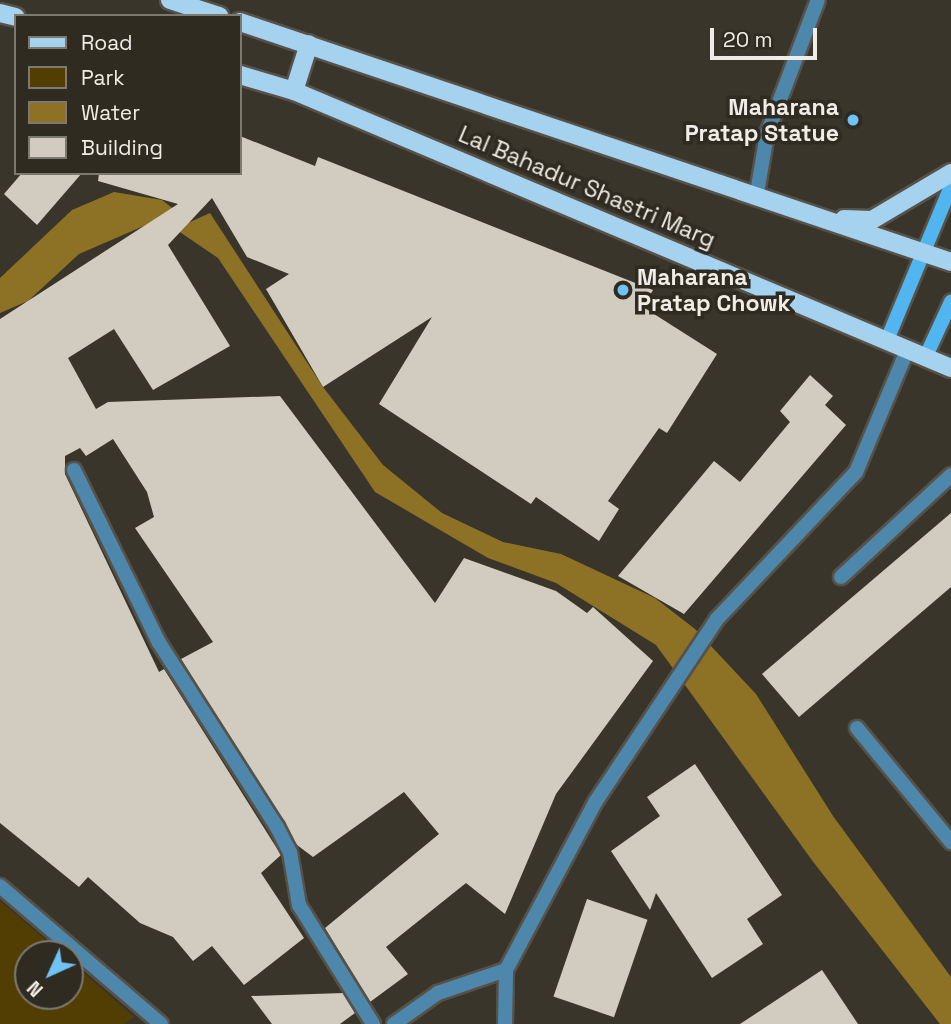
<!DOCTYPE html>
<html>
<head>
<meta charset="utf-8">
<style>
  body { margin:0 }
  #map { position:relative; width:951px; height:1024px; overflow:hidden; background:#3a352b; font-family:"Space Grotesk",sans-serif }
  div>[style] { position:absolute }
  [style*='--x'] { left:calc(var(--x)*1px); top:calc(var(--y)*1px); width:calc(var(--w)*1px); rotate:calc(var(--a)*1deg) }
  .green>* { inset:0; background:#523e02 }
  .water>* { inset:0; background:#8d7124 }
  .building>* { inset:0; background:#d1ccbf; transform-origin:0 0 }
  .roads { filter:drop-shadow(2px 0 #575249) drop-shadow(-2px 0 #575249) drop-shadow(0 2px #575249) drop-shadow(0 -2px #575249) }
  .lane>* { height:14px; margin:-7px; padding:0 7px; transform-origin:7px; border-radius:7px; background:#4d88ac }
  .street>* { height:14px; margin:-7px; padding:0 7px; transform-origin:7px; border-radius:7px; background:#4d88ac }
  .secondary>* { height:14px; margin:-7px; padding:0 7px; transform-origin:7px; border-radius:7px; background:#51b5ef }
  .primary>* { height:18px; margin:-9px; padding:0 9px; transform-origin:9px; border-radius:9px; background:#a5d2ef }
  .dots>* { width:19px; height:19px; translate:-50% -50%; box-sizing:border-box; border:4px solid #2f2b21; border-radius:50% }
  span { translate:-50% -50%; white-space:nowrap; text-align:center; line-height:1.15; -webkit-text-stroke:7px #2f2b21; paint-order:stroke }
  .poi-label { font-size:23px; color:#f0ede7; font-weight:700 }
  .right { translate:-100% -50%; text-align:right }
  .left { translate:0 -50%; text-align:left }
  .street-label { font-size:23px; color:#f0ede7 }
  .legend { position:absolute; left:14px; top:14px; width:228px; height:161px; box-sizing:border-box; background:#2f2b21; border:2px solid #7c7970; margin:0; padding:9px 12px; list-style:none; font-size:21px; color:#f0ede7 }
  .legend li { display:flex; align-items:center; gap:14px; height:35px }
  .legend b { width:35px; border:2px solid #7c7970 }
  .north { position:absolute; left:14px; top:940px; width:70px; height:70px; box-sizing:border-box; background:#2f2b21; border:2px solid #7c7970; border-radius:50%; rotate:225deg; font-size:19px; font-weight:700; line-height:28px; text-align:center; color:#f0ede7 }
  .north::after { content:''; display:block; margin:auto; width:24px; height:32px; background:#6fc2f4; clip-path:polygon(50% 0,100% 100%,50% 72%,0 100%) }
  .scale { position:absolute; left:710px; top:28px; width:107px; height:32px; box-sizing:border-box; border:4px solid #f0ede7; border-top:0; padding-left:9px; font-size:21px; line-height:24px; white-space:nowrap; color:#f0ede7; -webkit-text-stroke:5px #2f2b21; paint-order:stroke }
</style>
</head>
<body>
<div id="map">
  <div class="green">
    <i style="clip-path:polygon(0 901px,62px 954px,28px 954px,28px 996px,70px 996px,70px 961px,134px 1017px,124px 1024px,0 1024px)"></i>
  </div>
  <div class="water">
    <i style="clip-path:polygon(114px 192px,162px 200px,190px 222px,210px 213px,323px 387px,383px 465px,442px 513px,503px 542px,561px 554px,655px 598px,695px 629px,756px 694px,833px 816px,951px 977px,951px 1024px,940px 1024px,814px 863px,656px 645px,556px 583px,488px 558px,375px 492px,218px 258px,174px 228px,146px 225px,79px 254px,28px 301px,0 313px,0 278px,72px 210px)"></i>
  </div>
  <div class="building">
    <i style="clip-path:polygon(240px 136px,315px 166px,318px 157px,653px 290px,643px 307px,717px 354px,667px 433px,659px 428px,608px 501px,619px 509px,599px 541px,536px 497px,531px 504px,379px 404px,432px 317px,323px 387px,266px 289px,289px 274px,247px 257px,212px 198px,168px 245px,230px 346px,153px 390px,114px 329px,68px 358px,96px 409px,108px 402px,280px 396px,435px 603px,464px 558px,556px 591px,587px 613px,593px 607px,653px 661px,556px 794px,505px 914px,466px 883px,386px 947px,408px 974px,370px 1002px,325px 928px,439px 834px,404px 792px,313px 857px,297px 845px,181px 659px,213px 642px,135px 528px,154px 517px,147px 492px,113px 439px,86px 456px,80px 448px,65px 456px,65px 474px,159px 672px,164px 669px,281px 855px,261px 873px,304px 938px,244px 985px,212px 946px,193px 961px,173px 937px,140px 923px,88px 877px,79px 887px,0 823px,0 319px,178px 204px,98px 181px,99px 173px,240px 173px)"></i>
    <i style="clip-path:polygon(22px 173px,82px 173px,37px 225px,4px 194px)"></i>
    <i style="clip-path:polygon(810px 375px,833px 396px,825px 405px,846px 425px,684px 614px,618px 576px,714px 461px,740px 482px,790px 422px,780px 411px)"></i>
    <i style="clip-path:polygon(951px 513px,951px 587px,799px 717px,762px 674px)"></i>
    <i style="clip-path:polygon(695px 764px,782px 895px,747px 919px,763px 944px,712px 978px,656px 893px,650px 910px,611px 851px,660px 816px,647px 797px)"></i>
    <i style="left:587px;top:899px;width:64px;height:103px;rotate:19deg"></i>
    <i style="clip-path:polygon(822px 970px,858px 1024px,740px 1024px)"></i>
    <i style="clip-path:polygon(343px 993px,355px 1013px,340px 1024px,272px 1024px,251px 996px)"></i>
  </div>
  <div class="roads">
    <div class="lane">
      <i style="--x:757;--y:193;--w:60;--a:-80.4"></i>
      <i style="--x:767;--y:134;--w:143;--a:-69.2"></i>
      <i style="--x:841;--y:577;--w:150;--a:-42.8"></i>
      <i style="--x:857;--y:728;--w:148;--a:50.5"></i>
    </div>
    <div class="street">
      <i style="--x:74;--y:470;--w:191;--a:63.8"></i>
      <i style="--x:158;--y:641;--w:221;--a:57.4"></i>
      <i style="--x:277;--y:827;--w:28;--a:63"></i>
      <i style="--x:290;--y:852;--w:54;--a:80.4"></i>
      <i style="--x:299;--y:905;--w:140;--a:58.1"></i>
      <i style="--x:0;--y:886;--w:212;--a:40.6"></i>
      <i style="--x:394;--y:1024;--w:54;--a:-35.2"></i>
      <i style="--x:438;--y:993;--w:72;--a:-18.7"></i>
      <i style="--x:505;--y:1024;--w:54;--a:-88.9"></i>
      <i style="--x:506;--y:970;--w:191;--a:-62"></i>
      <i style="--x:596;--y:801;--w:219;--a:-56.4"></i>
      <i style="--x:717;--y:619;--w:202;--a:-46.6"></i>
      <i style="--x:856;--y:472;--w:134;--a:-67.2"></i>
    </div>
    <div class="secondary">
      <i style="--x:887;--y:340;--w:167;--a:-67.4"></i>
      <i style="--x:926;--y:356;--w:60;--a:-65.2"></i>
    </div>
    <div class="primary">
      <i style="--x:170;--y:0;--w:52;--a:18.1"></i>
      <i style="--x:0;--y:13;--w:16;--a:14"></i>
      <i style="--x:240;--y:22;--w:750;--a:18.65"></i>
      <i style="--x:240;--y:75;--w:56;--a:16.5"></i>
      <i style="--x:294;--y:91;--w:713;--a:22.86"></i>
      <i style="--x:294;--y:91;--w:49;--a:-72.3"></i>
      <i style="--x:844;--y:219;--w:28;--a:2"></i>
      <i style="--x:872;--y:220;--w:92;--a:-30.7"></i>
    </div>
  </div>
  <div class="dots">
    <i style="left:853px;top:120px;background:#6fc2f4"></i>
    <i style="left:623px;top:290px;background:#6fc2f4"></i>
  </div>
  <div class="poi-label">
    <span class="right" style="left:839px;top:120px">Maharana<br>Pratap Statue</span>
    <span class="left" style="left:637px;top:290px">Maharana<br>Pratap Chowk</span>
  </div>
  <div class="street-label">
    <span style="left:587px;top:187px;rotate:23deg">Lal Bahadur Shastri Marg</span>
  </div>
  <ul class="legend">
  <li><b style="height:9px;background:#a5d2ef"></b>Road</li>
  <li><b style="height:19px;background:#523e02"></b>Park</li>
  <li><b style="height:19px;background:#8d7124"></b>Water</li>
  <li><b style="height:19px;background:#d1ccbf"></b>Building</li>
  </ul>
  <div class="north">N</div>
  <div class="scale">20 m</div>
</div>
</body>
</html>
